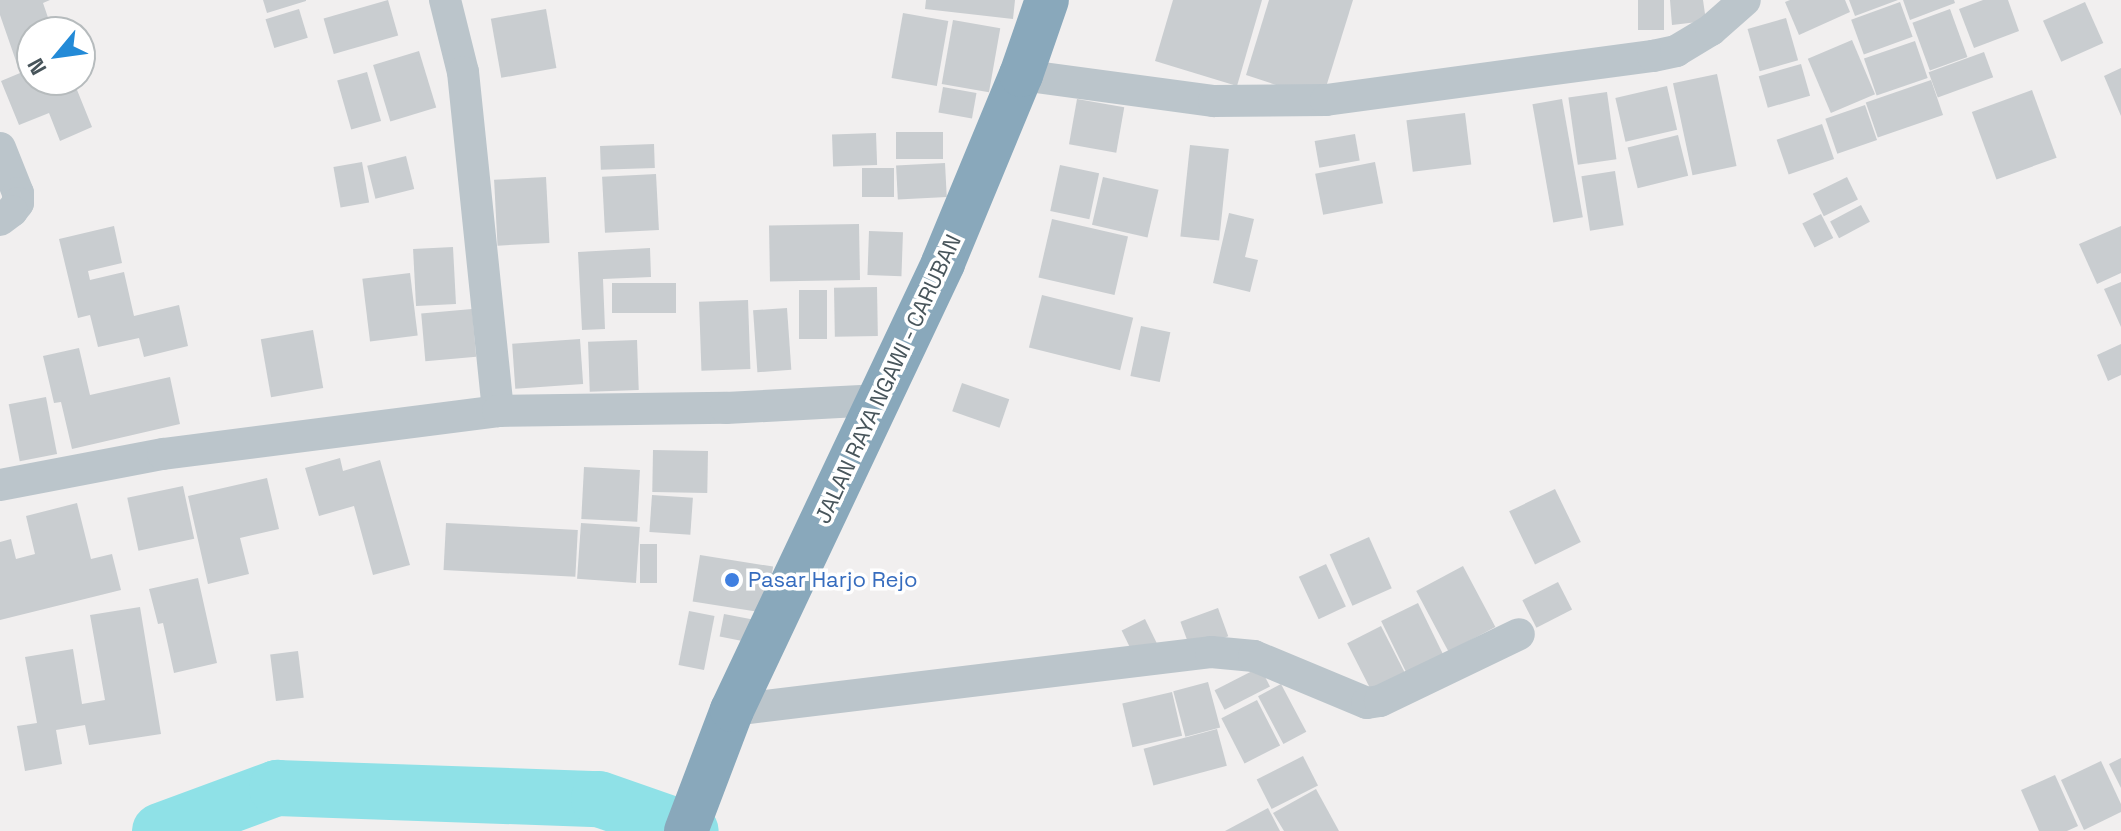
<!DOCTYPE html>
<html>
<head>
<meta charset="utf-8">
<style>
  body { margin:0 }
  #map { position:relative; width:2121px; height:831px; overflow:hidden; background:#f1efef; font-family:"Space Grotesk",sans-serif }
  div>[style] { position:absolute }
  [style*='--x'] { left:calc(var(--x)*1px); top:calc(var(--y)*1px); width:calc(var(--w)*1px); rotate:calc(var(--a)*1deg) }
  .river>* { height:56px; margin:-28px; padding:0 28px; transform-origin:28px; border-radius:28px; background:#8fe1e7 }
  .building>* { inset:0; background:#c9cdd0; transform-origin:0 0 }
  .street>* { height:32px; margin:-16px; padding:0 16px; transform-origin:16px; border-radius:16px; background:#bbc5cb }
  .highway>* { height:44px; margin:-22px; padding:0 22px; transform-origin:22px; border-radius:22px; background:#89a8bb }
  .dots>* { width:22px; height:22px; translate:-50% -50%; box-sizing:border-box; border:4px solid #fff; border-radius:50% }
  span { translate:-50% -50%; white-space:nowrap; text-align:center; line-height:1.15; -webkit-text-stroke:7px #fff; paint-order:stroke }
  .street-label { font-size:22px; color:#48555b }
  .shop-label { font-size:22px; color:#366cbe }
  .left { translate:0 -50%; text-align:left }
  .north { position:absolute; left:16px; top:16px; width:80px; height:80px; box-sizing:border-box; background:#fff; border:2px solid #b6bbbd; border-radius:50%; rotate:241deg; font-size:22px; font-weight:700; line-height:32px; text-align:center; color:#48555b }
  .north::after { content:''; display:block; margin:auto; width:28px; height:36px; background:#238ad7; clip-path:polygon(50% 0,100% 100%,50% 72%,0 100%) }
</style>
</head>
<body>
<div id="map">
  <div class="river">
    <i style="--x:160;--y:831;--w:125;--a:-20.2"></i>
    <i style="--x:277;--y:788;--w:322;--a:2"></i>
    <i style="--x:599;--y:799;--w:97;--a:19.2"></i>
  </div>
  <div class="building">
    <i style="clip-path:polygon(0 0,50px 0,43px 3px,53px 32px,32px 32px,32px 59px,17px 64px,0 15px)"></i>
    <i style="clip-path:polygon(263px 0,306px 0,306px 1px,267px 13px)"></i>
    <i style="left:388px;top:0;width:37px;height:67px;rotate:74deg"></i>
    <i style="clip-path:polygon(926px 0,1015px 0,1013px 19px,925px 9px)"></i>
    <i style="clip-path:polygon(1173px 0,1262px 0,1237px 86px,1155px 61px)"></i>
    <i style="clip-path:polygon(1269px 0,1353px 0,1322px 100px,1246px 75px)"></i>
    <i style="left:1638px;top:0;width:26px;height:30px"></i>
    <i style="clip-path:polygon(1670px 0,1703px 0,1706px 21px,1672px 25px)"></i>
    <i style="clip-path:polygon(1790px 0,1845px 0,1850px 12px,1799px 35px,1785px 2px)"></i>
    <i style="clip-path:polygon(1849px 0,1898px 0,1855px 16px)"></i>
    <i style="clip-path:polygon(1903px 0,1954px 0,1955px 3px,1910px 20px)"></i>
    <i style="clip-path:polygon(1983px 0,2008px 0,2019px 31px,1974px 48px,1959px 9px)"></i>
    <i style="left:1900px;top:2px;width:37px;height:52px;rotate:70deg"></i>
    <i style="left:2085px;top:2px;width:45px;height:46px;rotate:66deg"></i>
    <i style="left:299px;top:9px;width:30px;height:35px;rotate:73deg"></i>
    <i style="left:546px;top:9px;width:60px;height:56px;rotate:80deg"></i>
    <i style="left:1950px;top:9px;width:51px;height:40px;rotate:70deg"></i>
    <i style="left:903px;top:13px;width:46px;height:66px;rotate:10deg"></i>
    <i style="left:1786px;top:18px;width:44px;height:40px;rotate:74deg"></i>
    <i style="left:953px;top:20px;width:48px;height:65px;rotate:10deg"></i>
    <i style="left:1852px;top:40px;width:59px;height:48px;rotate:67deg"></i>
    <i style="left:1915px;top:41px;width:39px;height:54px;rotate:71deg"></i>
    <i style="left:419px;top:51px;width:59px;height:48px;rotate:73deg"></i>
    <i style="left:1984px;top:52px;width:27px;height:59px;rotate:70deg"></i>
    <i style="left:1801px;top:64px;width:33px;height:44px;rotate:74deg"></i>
    <i style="clip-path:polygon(32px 68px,32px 80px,73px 80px,92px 127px,60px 141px,49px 113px,19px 125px,1px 81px)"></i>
    <i style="clip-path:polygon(2121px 68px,2121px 116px,2104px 76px)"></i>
    <i style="left:367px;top:72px;width:51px;height:31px;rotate:74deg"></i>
    <i style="left:1717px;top:74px;width:94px;height:45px;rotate:78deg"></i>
    <i style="left:1931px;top:80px;width:37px;height:69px;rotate:71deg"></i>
    <i style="left:1667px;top:86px;width:45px;height:53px;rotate:77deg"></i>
    <i style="left:943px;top:87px;width:34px;height:26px;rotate:10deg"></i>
    <i style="left:2032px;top:90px;width:72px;height:64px;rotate:70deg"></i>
    <i style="left:1607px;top:92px;width:68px;height:39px;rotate:82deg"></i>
    <i style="left:1077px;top:99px;width:48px;height:46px;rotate:10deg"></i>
    <i style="left:1562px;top:99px;width:120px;height:30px;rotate:80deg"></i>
    <i style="left:1865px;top:105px;width:37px;height:42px;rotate:71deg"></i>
    <i style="left:1465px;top:113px;width:52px;height:59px;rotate:83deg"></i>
    <i style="left:1822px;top:124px;width:37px;height:48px;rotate:71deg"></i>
    <i style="left:943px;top:132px;width:27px;height:47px;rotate:90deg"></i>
    <i style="left:876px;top:133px;width:32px;height:44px;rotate:88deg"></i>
    <i style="left:1355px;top:134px;width:27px;height:41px;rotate:80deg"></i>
    <i style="left:1678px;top:135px;width:42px;height:52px;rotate:76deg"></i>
    <i style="left:654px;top:144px;width:24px;height:54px;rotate:88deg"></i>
    <i style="left:1190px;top:145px;width:39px;height:92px;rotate:6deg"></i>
    <i style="left:406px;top:156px;width:34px;height:40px;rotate:76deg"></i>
    <i style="left:362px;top:162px;width:41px;height:29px;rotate:80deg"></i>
    <i style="left:1375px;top:162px;width:42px;height:61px;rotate:79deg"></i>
    <i style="left:945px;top:163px;width:34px;height:49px;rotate:87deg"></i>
    <i style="left:1060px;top:165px;width:40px;height:47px;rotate:12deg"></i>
    <i style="left:862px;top:168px;width:32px;height:29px"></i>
    <i style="left:1615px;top:171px;width:55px;height:34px;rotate:81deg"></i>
    <i style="left:656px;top:174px;width:56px;height:54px;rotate:87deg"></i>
    <i style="left:546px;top:177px;width:66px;height:52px;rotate:87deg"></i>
    <i style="left:1103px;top:177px;width:57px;height:49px;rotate:13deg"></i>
    <i style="left:1847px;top:177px;width:25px;height:38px;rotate:64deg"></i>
    <i style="left:1861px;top:205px;width:19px;height:35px;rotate:62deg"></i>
    <i style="clip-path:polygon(1229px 213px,1254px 219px,1245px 257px,1258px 260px,1250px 292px,1213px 283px)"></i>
    <i style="left:1821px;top:214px;width:27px;height:21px;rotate:63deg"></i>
    <i style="left:1052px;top:219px;width:78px;height:60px;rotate:13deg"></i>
    <i style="left:859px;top:224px;width:56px;height:90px;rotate:89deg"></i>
    <i style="clip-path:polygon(114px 226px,122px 263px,88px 271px,90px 280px,124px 272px,134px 316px,179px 305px,188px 346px,144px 357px,139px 338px,98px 347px,90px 315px,78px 318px,59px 239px)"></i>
    <i style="clip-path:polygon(2121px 226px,2121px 273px,2097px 284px,2079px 244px)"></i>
    <i style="left:869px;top:231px;width:34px;height:44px;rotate:2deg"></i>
    <i style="left:453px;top:247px;width:57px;height:40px;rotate:87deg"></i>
    <i style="clip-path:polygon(650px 248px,651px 277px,603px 279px,605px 329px,582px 330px,578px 252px)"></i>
    <i style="left:410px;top:273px;width:63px;height:48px;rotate:83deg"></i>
    <i style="clip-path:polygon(2121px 282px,2121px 327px,2104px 289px)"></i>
    <i style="left:676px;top:283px;width:30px;height:64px;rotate:90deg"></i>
    <i style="left:877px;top:287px;width:49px;height:43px;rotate:89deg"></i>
    <i style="left:799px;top:290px;width:28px;height:49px"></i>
    <i style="left:1042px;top:295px;width:94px;height:54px;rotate:14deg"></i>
    <i style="left:748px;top:300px;width:69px;height:49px;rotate:88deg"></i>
    <i style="left:787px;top:308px;width:62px;height:34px;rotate:86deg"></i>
    <i style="left:472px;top:309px;width:48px;height:51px;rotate:85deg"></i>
    <i style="left:1141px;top:326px;width:30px;height:51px;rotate:12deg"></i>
    <i style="left:313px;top:330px;width:59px;height:53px;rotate:80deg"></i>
    <i style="left:580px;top:339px;width:45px;height:68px;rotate:86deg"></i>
    <i style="left:637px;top:340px;width:50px;height:49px;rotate:88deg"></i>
    <i style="clip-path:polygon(2121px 344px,2121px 375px,2108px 381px,2097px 355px)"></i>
    <i style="clip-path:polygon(79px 348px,90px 395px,170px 377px,180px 424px,72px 449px,61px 402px,54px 403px,43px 356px)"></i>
    <i style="left:962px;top:383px;width:50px;height:30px;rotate:19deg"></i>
    <i style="left:46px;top:397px;width:58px;height:38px;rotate:79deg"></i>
    <i style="left:653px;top:450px;width:55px;height:42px;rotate:1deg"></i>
    <i style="clip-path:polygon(340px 458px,343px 471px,380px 460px,410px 565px,373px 575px,354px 506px,319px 516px,305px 468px)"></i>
    <i style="left:584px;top:467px;width:56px;height:52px;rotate:3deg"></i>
    <i style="clip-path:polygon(267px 478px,279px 529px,240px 538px,249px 574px,208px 584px,188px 496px)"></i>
    <i style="left:183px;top:486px;width:54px;height:57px;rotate:78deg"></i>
    <i style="left:1555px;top:489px;width:59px;height:51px;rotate:64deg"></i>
    <i style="left:652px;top:495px;width:41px;height:37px;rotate:4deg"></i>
    <i style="clip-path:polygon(77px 503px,91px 559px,112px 554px,121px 590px,0 620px,0 542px,11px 539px,16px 559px,35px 554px,26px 516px)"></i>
    <i style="left:446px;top:523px;width:132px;height:47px;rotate:3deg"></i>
    <i style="left:581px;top:523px;width:59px;height:56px;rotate:4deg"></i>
    <i style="left:1369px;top:537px;width:56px;height:43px;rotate:66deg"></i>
    <i style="left:640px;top:544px;width:17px;height:39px"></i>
    <i style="left:700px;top:555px;width:74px;height:47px;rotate:9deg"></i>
    <i style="left:1326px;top:564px;width:47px;height:30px;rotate:65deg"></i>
    <i style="left:1463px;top:566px;width:69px;height:53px;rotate:62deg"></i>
    <i style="clip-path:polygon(198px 578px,217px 663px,174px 673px,163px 623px,158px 624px,149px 589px)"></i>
    <i style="left:1558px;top:582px;width:31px;height:40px;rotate:63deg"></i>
    <i style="left:1418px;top:603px;width:59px;height:41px;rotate:64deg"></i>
    <i style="clip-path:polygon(140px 607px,161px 734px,89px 745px,85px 725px,56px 730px,62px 764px,25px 771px,17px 726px,37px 723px,25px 657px,73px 649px,82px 704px,105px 700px,90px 615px)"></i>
    <i style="left:1218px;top:608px;width:30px;height:40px;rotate:70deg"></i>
    <i style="left:689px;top:611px;width:26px;height:55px;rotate:11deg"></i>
    <i style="left:724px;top:614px;width:36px;height:23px;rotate:11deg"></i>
    <i style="left:1145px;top:619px;width:30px;height:26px;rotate:64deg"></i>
    <i style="left:1381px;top:626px;width:55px;height:38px;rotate:63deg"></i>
    <i style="left:298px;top:651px;width:47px;height:28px;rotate:83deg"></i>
    <i style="left:1260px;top:667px;width:22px;height:51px;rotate:63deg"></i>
    <i style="left:1208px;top:682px;width:47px;height:36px;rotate:75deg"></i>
    <i style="left:1281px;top:684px;width:54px;height:26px;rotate:62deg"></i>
    <i style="left:1172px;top:692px;width:45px;height:51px;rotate:77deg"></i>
    <i style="left:1257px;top:700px;width:51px;height:40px;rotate:63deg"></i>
    <i style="left:1217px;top:729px;width:38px;height:76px;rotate:75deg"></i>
    <i style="left:1303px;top:756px;width:33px;height:52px;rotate:63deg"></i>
    <i style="clip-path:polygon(2121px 758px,2121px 788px,2109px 764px)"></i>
    <i style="clip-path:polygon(2101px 761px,2121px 804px,2121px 812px,2084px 830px,2061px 780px)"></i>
    <i style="clip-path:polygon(2055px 775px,2078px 826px,2067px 831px,2039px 831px,2021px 790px)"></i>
    <i style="clip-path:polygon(1316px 789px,1339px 831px,1284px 831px,1273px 813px)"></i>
    <i style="clip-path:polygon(1268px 808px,1280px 831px,1225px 831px)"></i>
  </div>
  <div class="street">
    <i style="--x:445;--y:0;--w:74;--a:76"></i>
    <i style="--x:463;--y:72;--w:341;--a:84.1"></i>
    <i style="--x:1021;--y:75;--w:195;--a:7.7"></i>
    <i style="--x:1214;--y:101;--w:112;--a:-0.5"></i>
    <i style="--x:1326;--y:100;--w:330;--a:-7.7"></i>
    <i style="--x:1653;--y:56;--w:24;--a:-12"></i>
    <i style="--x:1676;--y:51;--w:41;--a:-31"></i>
    <i style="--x:1711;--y:30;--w:45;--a:-41.4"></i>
    <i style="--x:0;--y:148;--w:48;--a:68.2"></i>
    <i style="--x:18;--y:193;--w:10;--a:90"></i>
    <i style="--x:18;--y:203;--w:10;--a:127"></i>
    <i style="--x:12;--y:211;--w:15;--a:143"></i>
    <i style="--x:0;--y:485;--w:166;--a:-10.8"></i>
    <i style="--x:163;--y:454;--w:338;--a:-7.3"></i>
    <i style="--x:498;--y:411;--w:228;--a:-0.8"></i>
    <i style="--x:726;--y:408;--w:155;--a:-3"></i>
    <i style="--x:732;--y:710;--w:482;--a:-6.9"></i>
    <i style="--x:1211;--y:652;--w:43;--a:5.3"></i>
    <i style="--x:1254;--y:656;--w:122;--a:22.6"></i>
    <i style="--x:1367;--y:703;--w:13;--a:-9"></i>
    <i style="--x:1380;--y:701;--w:154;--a:-25.7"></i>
  </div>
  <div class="highway">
    <i style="--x:686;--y:831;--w:129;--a:-69.2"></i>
    <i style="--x:732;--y:710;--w:494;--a:-64.7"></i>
    <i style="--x:943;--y:263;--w:204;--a:-67.5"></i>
    <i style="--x:1021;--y:75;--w:79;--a:-70.9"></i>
  </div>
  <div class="dots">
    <i style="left:732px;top:580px;background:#3f7fe0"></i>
  </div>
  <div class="street-label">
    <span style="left:888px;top:379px;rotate:-65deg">JALAN RAYA NGAWI - CARUBAN</span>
  </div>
  <div class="shop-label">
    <span class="left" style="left:748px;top:580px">Pasar Harjo Rejo</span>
  </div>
  <div class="north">N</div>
</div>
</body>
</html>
